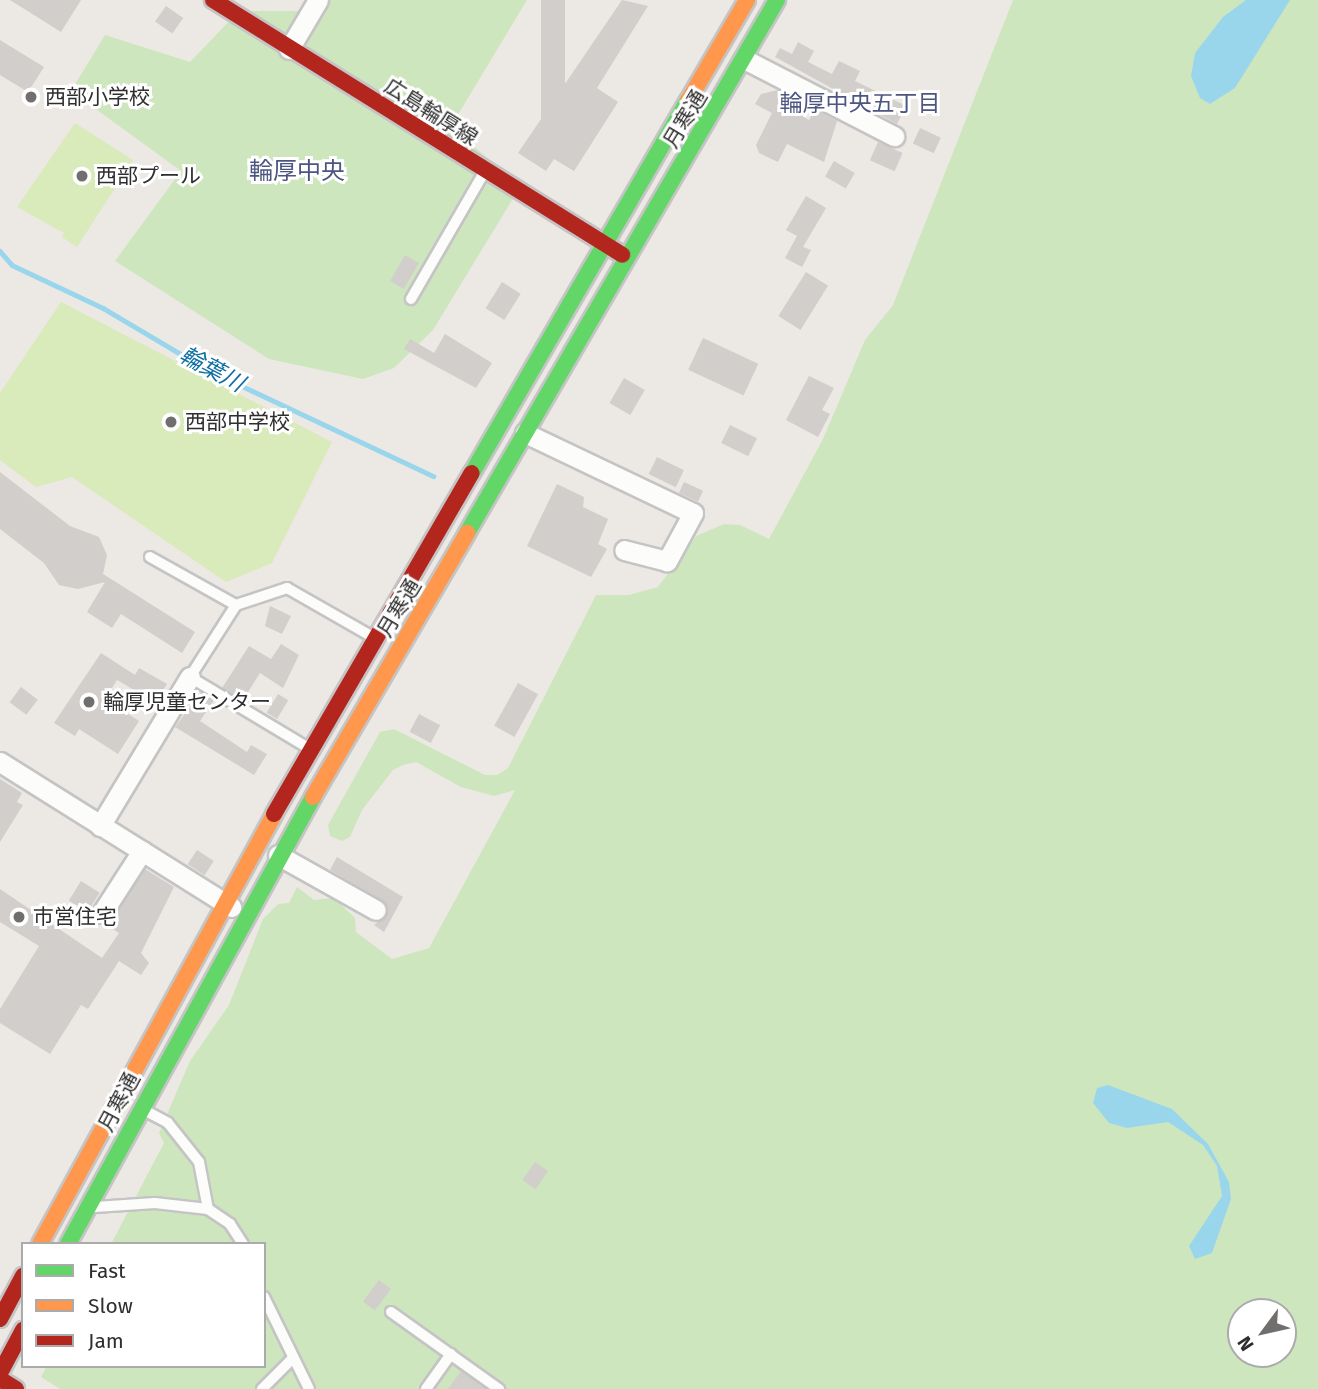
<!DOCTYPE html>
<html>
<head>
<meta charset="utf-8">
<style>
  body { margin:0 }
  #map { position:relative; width:1318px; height:1389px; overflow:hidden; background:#ece8e4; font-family:"Fira Sans","Noto Sans JP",sans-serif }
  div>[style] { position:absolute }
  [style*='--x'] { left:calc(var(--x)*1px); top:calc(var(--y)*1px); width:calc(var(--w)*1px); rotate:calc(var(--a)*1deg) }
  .green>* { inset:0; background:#cee6be }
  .pitch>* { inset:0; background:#d9eabb }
  .water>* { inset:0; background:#99d6ec }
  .stream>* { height:4.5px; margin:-2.25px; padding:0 2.25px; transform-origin:2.25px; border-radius:2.25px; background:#99d6ec }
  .building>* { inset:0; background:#d1cecb; transform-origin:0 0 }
  .roads { filter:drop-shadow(2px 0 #c5c4c5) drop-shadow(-2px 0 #c5c4c5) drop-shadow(0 2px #c5c4c5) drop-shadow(0 -2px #c5c4c5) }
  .lane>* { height:10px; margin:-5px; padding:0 5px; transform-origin:5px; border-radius:5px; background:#fcfcfb }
  .street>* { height:19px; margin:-9.5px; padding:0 9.5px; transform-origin:9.5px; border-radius:9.5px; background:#fcfcfb }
  .fast>* { height:16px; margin:-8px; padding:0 8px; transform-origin:8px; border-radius:8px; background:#63d668 }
  .slow>* { height:16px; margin:-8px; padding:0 8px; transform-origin:8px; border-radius:8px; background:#ff974d }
  .jam>* { height:16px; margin:-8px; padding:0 8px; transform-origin:8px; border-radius:8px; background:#b3261e }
  .dots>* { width:19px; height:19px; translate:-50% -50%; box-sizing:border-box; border:4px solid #fff; border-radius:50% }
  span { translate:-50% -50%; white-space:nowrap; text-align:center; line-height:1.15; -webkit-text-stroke:6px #fff; paint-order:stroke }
  .poi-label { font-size:21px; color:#2e2e2e }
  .left { translate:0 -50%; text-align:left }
  .street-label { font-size:21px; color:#2e2e2e }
  .neighbourhood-label { font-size:23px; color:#4d5680 }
  .water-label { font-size:23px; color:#0d6fa3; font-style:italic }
  .quarter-label { font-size:24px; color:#4d5680 }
  .legend { position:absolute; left:21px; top:1242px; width:245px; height:126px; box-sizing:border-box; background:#fff; border:2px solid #ababab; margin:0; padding:9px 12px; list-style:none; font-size:21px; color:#2e2e2e }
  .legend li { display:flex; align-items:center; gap:14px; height:35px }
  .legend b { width:35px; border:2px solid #ababab }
  .north { position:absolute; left:1227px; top:1298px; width:70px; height:70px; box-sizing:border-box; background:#fff; border:2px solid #ababab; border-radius:50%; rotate:237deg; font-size:19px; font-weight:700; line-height:28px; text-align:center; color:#2e2e2e }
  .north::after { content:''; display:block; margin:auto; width:24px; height:32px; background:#706f6e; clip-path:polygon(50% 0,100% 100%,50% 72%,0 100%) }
</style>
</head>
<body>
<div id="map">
  <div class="green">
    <i style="clip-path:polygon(316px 0,527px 0,451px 126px,520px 187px,433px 330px,394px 368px,363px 379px,269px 359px,115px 261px,181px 171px,71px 91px,105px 35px,190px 62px,239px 11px,299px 11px)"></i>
    <i style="clip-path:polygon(evenodd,1013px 0,1318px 0,1318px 1389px,60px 1389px,41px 1377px,47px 1366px,264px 1366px,264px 1244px,111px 1244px,164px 1143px,159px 1133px,190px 1061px,229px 1005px,263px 919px,278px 904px,289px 903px,297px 887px,314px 900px,334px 898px,355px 918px,356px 932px,392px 959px,429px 948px,515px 790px,494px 796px,461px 787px,416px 762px,403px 765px,393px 770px,362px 810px,350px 837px,342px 841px,330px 836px,328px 825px,380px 732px,394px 729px,485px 775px,497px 775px,508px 768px,596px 595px,629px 595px,658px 587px,696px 536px,724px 524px,740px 525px,769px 539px,823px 439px,865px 340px,893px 305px,1013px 0,1241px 1312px,1283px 1312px,1283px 1354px,1241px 1354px,1241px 1312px)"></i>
  </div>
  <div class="pitch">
    <i style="clip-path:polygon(75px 123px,133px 160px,77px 247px,62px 237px,64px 233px,17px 207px)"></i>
    <i style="clip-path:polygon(61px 302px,332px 442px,272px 563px,226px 582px,72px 477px,36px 487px,0 460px,0 393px)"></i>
  </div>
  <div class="water">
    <i style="clip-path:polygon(1246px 0,1290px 0,1235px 88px,1210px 104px,1200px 98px,1191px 76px,1195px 53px,1223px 17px)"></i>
    <i style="clip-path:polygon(1108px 1085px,1172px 1109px,1208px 1144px,1229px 1182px,1231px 1199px,1212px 1253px,1195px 1259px,1189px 1246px,1222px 1196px,1217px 1166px,1203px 1145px,1168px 1122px,1127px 1128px,1109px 1123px,1093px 1103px,1097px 1088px)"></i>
  </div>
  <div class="stream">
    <i style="--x:0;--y:251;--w:18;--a:49"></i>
    <i style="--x:12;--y:265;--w:101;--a:25.3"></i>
    <i style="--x:103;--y:308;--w:122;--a:30.6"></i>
    <i style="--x:208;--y:370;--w:249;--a:25.2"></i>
  </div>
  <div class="building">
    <i style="clip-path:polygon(10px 0,81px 0,61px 32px)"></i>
    <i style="left:541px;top:0;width:24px;height:146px"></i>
    <i style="clip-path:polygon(622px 0,648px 6px,597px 88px,618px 102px,574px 171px,554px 159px,546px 171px,518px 153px)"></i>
    <i style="left:166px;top:6px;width:21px;height:19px;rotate:35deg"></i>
    <i style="clip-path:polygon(0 40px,44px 67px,28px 92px,0 75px)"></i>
    <i style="clip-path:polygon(798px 42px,814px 51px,808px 62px,832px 74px,839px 61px,860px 71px,855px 81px,906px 106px,897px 124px,775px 57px,780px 48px,792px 54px)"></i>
    <i style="clip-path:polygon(778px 90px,791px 97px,786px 107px,809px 120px,815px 109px,837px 121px,824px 162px,787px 144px,778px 162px,759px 153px,756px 145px,772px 113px,755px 104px,761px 94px)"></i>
    <i style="left:920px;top:128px;width:23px;height:17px;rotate:25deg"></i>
    <i style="left:878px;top:142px;width:27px;height:20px;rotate:24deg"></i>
    <i style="left:834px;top:161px;width:24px;height:18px;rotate:30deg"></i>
    <i style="clip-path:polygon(806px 196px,826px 208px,803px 247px,811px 250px,802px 267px,785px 258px,797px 236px,786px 230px)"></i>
    <i style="left:405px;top:255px;width:16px;height:30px;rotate:30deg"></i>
    <i style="left:806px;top:272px;width:26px;height:52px;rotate:32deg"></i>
    <i style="left:502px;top:282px;width:22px;height:31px;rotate:32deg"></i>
    <i style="clip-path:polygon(445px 334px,492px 363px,476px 388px,404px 349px,410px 339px,434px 353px)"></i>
    <i style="left:703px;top:338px;width:61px;height:35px;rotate:25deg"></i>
    <i style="clip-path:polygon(809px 376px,834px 388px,822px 410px,830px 414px,818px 437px,786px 420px)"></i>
    <i style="left:624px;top:378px;width:24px;height:29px;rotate:30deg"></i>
    <i style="left:730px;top:425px;width:30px;height:20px;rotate:26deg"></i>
    <i style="left:657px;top:457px;width:30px;height:19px;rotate:26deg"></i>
    <i style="clip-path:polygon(0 472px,70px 526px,99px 537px,107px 555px,103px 574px,195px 632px,182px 653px,121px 614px,112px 628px,87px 612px,105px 582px,78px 589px,59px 585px,44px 563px,0 529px)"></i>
    <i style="left:684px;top:482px;width:21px;height:12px;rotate:25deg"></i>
    <i style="clip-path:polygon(557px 484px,584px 497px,583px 507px,608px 519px,598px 544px,607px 549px,591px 577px,527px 546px)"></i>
    <i style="clip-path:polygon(270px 606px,291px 616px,282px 634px,265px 626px)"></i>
    <i style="clip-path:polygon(281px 644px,299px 655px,283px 688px,260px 673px,243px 700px,222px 688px,249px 646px,271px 659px)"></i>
    <i style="clip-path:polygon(101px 653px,135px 675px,139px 668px,167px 684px,156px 703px,117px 680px,105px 699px,139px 721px,118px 754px,79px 729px,75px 736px,54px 723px)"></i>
    <i style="left:518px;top:683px;width:23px;height:49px;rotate:29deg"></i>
    <i style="left:21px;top:687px;width:21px;height:19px;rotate:37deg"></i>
    <i style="clip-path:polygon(201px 692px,214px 700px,200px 721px,247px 752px,251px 745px,267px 754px,254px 775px,175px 727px)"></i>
    <i style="left:278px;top:694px;width:12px;height:22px;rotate:31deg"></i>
    <i style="left:419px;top:714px;width:24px;height:20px;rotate:28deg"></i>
    <i style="clip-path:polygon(0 779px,22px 793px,17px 802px,23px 805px,0 842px)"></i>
    <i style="left:197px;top:850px;width:20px;height:17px;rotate:33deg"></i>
    <i style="clip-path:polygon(337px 857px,403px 897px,384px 932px,374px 925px,387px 915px,386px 903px,330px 870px)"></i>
    <i style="clip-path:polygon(145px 869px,174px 887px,141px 953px,149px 963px,141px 975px,119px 961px,88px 1009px,81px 1005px,50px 1054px,0 1023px,0 1009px,39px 946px,0 922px,0 889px,102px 958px,119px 933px,105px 924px)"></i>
    <i style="left:81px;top:881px;width:22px;height:23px;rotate:32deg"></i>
    <i style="left:535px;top:1162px;width:16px;height:22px;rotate:35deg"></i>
    <i style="left:379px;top:1280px;width:15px;height:27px;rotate:37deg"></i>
    <i style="clip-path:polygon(461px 1371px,486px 1389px,448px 1389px)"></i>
  </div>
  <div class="roads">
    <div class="lane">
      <i style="--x:411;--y:299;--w:148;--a:-60"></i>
      <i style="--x:150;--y:557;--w:98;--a:29.2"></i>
      <i style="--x:236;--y:605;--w:54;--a:-18.4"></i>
      <i style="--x:287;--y:588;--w:99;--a:29.7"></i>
      <i style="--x:236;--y:605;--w:85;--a:122.6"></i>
      <i style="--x:190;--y:677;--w:138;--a:31"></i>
      <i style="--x:144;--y:1110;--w:27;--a:28"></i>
      <i style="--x:168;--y:1123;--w:50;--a:51.5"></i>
      <i style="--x:199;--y:1162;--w:48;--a:79.2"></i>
      <i style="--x:95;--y:1207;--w:60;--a:-3.8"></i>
      <i style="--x:155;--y:1203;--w:53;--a:6.5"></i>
      <i style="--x:208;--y:1209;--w:27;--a:34"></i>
      <i style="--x:230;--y:1224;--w:24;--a:57"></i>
      <i style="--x:264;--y:1297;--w:102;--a:63.9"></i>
      <i style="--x:391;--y:1312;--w:133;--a:35.5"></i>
      <i style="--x:262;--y:1389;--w:41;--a:-45"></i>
      <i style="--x:426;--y:1389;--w:43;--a:-54.5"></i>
    </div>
    <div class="street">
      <i style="--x:289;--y:49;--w:57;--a:-59.4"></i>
      <i style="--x:744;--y:59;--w:169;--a:27.2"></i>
      <i style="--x:525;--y:433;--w:186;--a:25.5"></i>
      <i style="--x:693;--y:513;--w:55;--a:118.4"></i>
      <i style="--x:667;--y:561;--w:44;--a:-165.7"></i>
      <i style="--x:0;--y:762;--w:273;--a:32.1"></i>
      <i style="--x:100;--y:826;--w:174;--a:-58.9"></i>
      <i style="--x:278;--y:855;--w:112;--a:29.3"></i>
      <i style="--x:102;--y:913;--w:74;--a:-57.2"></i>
    </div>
    <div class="fast">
      <i style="--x:472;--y:473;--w:430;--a:-59.9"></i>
      <i style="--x:467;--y:533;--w:617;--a:-59.82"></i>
      <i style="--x:68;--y:1244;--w:510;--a:-61.27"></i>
    </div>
    <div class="slow">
      <i style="--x:688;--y:101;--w:117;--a:-59.7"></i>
      <i style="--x:313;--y:797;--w:306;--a:-59.7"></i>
      <i style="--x:40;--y:1244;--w:490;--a:-61.4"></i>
    </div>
    <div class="jam">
      <i style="--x:213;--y:0;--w:482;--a:31.9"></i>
      <i style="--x:274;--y:814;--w:394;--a:-59.9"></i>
      <i style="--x:0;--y:1319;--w:49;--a:-61.9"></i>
      <i style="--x:0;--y:1373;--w:49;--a:-61.9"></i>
      <i style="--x:0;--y:1379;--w:19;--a:32"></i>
    </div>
  </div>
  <div class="dots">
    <i style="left:31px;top:97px;background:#706f6e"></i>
    <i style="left:82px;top:176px;background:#706f6e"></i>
    <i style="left:171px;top:422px;background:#706f6e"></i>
    <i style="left:89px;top:702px;background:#706f6e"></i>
    <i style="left:19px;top:917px;background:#706f6e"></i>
  </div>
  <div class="poi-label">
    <span class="left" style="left:45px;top:97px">西部小学校</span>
    <span class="left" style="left:96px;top:176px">西部プール</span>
    <span class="left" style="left:185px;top:422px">西部中学校</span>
    <span class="left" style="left:103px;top:702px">輪厚児童センター</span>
    <span class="left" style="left:33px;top:917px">市営住宅</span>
  </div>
  <div class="street-label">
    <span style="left:431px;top:112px;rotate:32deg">広島輪厚線</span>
    <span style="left:685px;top:119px;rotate:-59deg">月寒通</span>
    <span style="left:399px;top:608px;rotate:-59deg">月寒通</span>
    <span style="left:119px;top:1102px;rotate:-62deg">月寒通</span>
  </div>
  <div class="neighbourhood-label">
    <span style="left:860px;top:103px">輪厚中央五丁目</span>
  </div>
  <div class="water-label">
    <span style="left:212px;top:369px;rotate:28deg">輪葉川</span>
  </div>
  <div class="quarter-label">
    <span style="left:297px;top:172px">輪厚中央</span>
  </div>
  <ul class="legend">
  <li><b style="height:9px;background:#63d668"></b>Fast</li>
  <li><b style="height:9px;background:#ff974d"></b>Slow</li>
  <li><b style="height:9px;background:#b3261e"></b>Jam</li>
  </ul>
  <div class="north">N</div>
</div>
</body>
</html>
